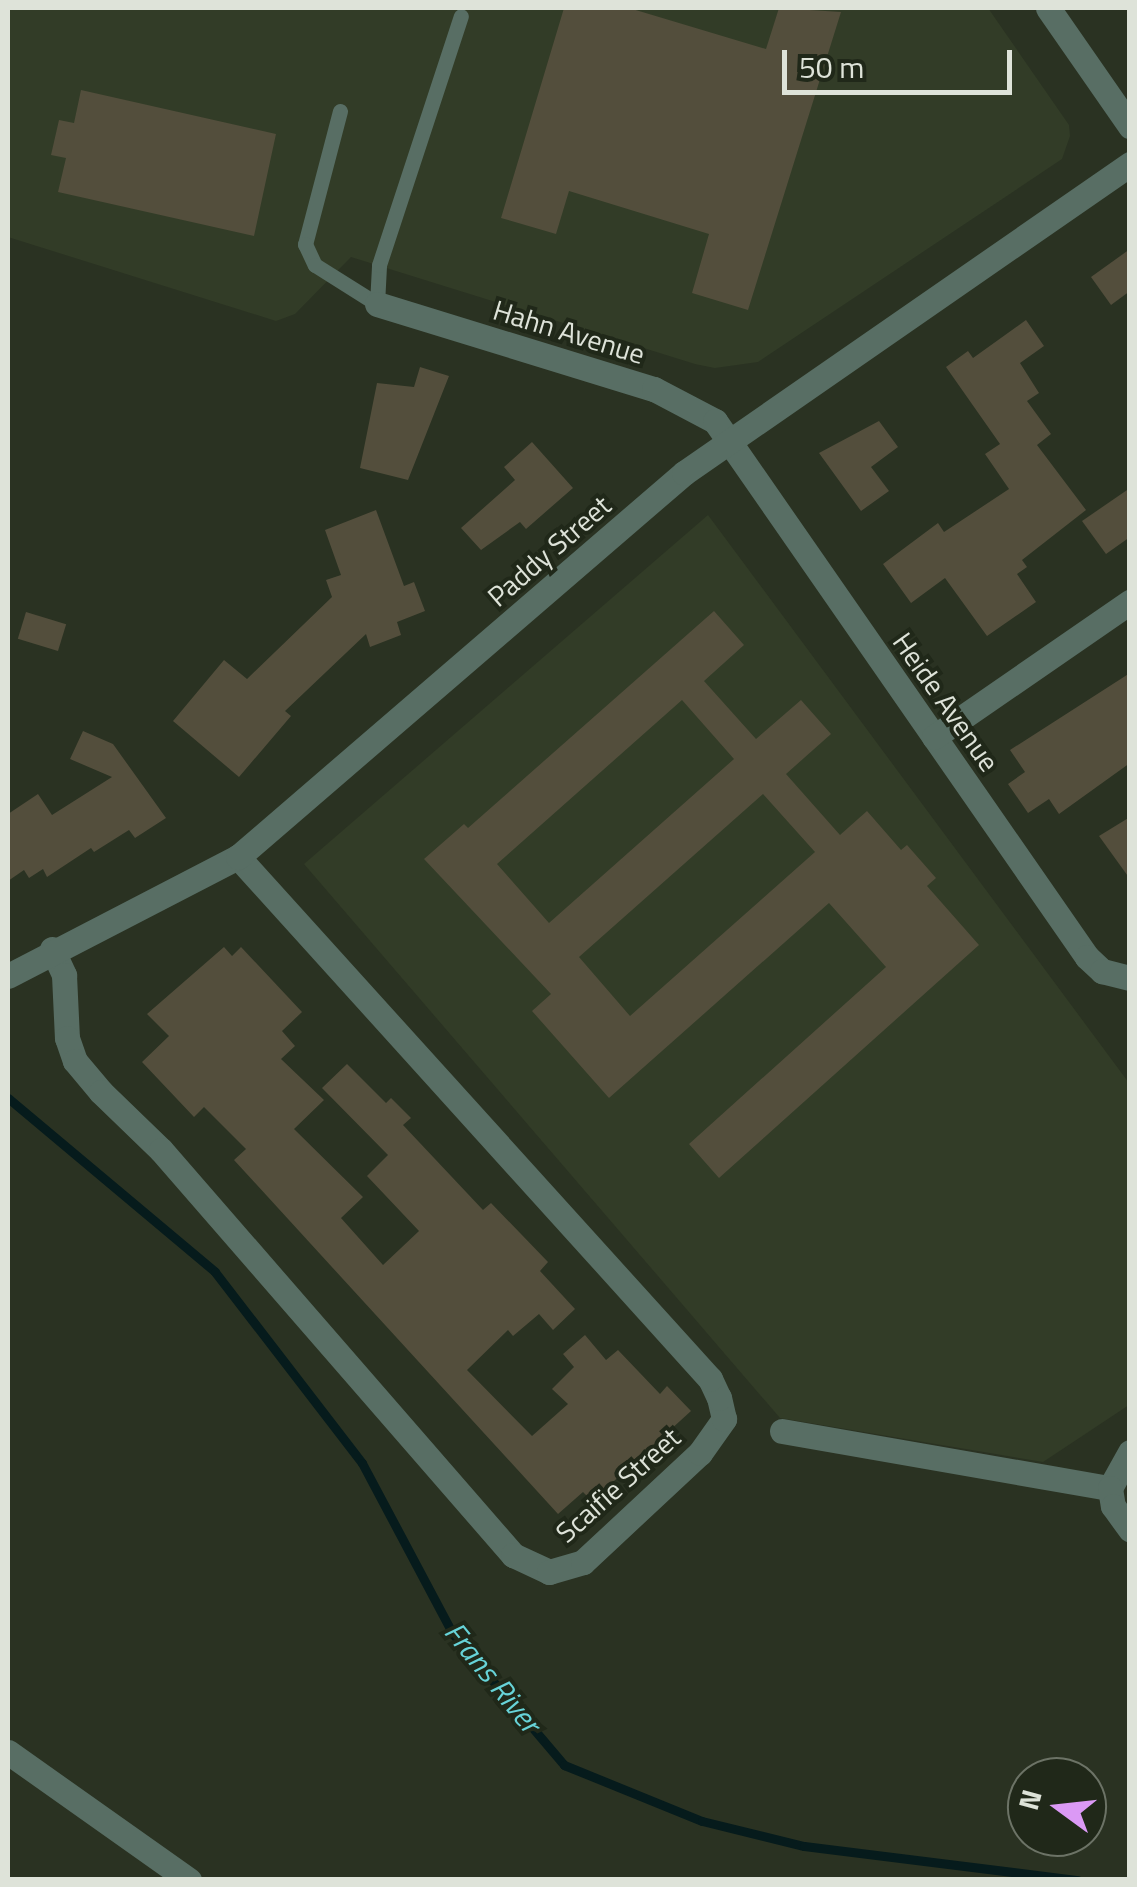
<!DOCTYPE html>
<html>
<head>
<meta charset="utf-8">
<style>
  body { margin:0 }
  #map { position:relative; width:1137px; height:1887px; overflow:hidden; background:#2a3222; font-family:"Titillium Web",sans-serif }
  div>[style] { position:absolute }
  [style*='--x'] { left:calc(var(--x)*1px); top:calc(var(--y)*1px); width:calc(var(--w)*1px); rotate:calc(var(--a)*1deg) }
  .built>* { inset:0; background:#323c27 }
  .stream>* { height:9px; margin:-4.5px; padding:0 4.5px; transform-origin:4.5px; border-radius:4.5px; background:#061b1c }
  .building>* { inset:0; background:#534e3c; transform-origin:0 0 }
  .service>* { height:15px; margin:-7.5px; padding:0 7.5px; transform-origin:7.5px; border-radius:7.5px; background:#586e64 }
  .minor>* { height:25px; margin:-12.5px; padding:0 12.5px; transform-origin:12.5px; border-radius:12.5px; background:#586e64 }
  span { translate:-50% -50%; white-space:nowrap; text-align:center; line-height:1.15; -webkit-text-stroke:8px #202819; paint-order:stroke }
  .street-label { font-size:28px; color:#dee3d9 }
  .water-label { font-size:30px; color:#67d3d8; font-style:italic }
  .frame { position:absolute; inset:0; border:10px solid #dee3d9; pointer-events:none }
  .north { position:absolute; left:1007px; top:1757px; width:100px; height:100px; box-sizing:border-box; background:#202819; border:2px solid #6c7366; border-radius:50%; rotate:285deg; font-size:28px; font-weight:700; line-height:40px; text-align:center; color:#dee3d9 }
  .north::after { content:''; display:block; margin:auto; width:35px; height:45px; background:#db99f5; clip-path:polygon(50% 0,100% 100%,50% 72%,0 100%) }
  .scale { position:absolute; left:782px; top:50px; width:230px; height:45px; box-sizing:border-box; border:5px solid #dee3d9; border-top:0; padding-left:12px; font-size:30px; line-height:35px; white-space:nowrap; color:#dee3d9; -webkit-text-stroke:8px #202819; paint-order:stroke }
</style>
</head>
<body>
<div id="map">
  <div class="built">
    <i style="clip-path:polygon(8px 8px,988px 8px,1069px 125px,1070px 136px,1062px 159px,758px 362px,715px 368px,695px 364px,351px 257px,295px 314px,276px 321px,8px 237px)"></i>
    <i style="clip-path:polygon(708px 515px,1129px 1083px,1129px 1405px,1043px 1462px,780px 1418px,304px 864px)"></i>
  </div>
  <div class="stream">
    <i style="--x:8;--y:1098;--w:270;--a:40"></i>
    <i style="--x:215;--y:1272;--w:241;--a:52.4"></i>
    <i style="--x:362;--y:1463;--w:194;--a:62"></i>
    <i style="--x:453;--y:1634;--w:172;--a:49.7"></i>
    <i style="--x:564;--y:1765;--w:149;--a:22.1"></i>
    <i style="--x:702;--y:1821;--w:105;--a:13.8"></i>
    <i style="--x:804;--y:1846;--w:276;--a:7.1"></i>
  </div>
  <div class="building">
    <i style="clip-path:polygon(564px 8px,629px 8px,766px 49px,779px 8px,841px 12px,748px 310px,692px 293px,709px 234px,569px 191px,556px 234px,501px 218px)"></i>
    <i style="clip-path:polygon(81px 90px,276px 134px,254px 236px,58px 192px,66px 158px,51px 155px,59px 120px,74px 123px)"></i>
    <i style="clip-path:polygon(1130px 249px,1130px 291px,1111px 305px,1091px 277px)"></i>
    <i style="clip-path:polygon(1026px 320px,1044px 346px,1020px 363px,1039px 393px,1027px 401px,1051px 434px,1037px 445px,1086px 510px,1022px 560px,1027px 567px,1017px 574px,1036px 602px,987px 636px,945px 578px,911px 603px,883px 564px,938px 523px,944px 532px,1009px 489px,985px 454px,1000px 444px,946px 367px,968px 351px,973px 358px)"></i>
    <i style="clip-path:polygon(420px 367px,449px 376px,408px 480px,360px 468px,377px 383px,414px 387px)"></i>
    <i style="clip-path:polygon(879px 421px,898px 447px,871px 467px,889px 491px,861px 511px,819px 453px)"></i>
    <i style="clip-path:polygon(532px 442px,573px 488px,526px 529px,520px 522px,481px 550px,461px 528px,515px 480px,504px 467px)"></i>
    <i style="clip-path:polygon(1130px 488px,1130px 537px,1106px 554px,1082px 521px)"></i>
    <i style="clip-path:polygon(376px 510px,404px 586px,414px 582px,425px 611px,397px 622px,401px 635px,370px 647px,366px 634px,285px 711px,291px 716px,239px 777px,173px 721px,224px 660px,247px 679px,332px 597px,326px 580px,341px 575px,325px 530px)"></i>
    <i style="clip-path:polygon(evenodd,714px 611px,744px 645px,704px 681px,756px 739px,801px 700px,831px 734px,786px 774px,840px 835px,867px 811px,901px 850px,907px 845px,936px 878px,927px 886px,979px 945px,719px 1178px,689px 1144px,886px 967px,829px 903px,609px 1098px,532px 1011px,551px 994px,424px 859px,464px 824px,468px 828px,714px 611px,682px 700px,734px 759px,549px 923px,497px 864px,682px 700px,714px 611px,763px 794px,815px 852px,630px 1016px,579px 957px,763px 794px)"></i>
    <i style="left:26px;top:612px;width:42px;height:28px;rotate:17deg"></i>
    <i style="clip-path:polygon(1130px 673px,1130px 763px,1059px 814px,1049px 799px,1028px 813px,1008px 784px,1025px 772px,1010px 750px)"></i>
    <i style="clip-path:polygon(83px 731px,113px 744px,166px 818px,135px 838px,129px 830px,94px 852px,91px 848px,47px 877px,43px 869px,29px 878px,24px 870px,8px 881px,8px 814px,38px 794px,52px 815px,112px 777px,70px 759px)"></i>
    <i style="clip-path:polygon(1130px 817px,1130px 879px,1099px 836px)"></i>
    <i style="clip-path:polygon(224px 947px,232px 956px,241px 947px,302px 1012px,282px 1031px,295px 1046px,281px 1059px,324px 1100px,294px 1129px,363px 1197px,341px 1218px,383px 1265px,419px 1231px,367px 1176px,388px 1155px,322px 1088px,347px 1064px,386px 1103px,391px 1098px,411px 1118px,403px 1125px,483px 1210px,491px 1203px,548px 1262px,540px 1271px,575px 1309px,553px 1330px,539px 1314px,513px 1336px,508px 1330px,467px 1370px,532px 1436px,568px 1404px,552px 1389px,574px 1367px,563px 1354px,585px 1335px,606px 1360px,618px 1350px,660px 1394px,667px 1386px,691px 1411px,592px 1501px,583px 1492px,558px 1514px,234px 1160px,246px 1149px,204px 1107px,194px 1117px,142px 1062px,169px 1036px,147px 1014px)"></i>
  </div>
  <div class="service">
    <i style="--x:340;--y:111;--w:138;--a:104.7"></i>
    <i style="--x:305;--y:244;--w:23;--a:65"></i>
    <i style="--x:315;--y:265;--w:73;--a:32.2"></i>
    <i style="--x:377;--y:304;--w:39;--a:-87"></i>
    <i style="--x:379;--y:265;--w:262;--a:-71.8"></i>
  </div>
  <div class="minor">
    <i style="--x:1048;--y:8;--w:144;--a:55.2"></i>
    <i style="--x:377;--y:304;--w:290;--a:17.1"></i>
    <i style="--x:654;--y:389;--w:69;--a:27.7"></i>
    <i style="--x:715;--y:421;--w:652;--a:55.24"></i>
    <i style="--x:1087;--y:957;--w:21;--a:43"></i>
    <i style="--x:1102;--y:971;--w:29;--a:14"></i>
    <i style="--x:934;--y:737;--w:238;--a:-34.6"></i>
    <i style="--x:52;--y:949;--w:29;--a:65"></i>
    <i style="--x:64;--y:975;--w:63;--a:87.3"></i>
    <i style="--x:67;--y:1038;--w:24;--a:71"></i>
    <i style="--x:75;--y:1061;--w:40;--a:50"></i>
    <i style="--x:101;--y:1092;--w:83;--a:44"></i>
    <i style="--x:161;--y:1150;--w:537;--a:49"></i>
    <i style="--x:513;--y:1555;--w:40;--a:25"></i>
    <i style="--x:549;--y:1572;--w:35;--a:-16"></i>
    <i style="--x:583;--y:1562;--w:160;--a:-43"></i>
    <i style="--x:700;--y:1453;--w:42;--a:-54.8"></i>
    <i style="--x:724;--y:1419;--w:22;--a:-103"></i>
    <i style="--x:719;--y:1398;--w:21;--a:-115"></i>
    <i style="--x:710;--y:1379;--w:704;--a:-132.12"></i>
    <i style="--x:8;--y:976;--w:259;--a:-27.4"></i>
    <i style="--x:238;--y:857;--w:589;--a:-40.73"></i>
    <i style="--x:684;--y:473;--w:543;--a:-34.72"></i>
    <i style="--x:782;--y:1431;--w:333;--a:9.9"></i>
    <i style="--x:1130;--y:1452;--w:41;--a:119.1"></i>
    <i style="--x:1110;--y:1488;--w:18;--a:81"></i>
    <i style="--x:1113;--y:1506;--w:29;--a:54"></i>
    <i style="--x:8;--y:1752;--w:222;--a:35.3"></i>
  </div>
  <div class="street-label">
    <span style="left:569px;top:332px;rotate:17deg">Hahn Avenue</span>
    <span style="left:549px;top:551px;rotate:-41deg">Paddy Street</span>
    <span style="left:946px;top:702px;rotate:55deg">Heide Avenue</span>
    <span style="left:618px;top:1485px;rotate:-42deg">Scaifie Street</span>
  </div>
  <div class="water-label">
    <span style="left:493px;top:1677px;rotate:51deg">Frans River</span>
  </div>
  <div class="frame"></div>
  <div class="north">N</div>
  <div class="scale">50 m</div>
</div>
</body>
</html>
